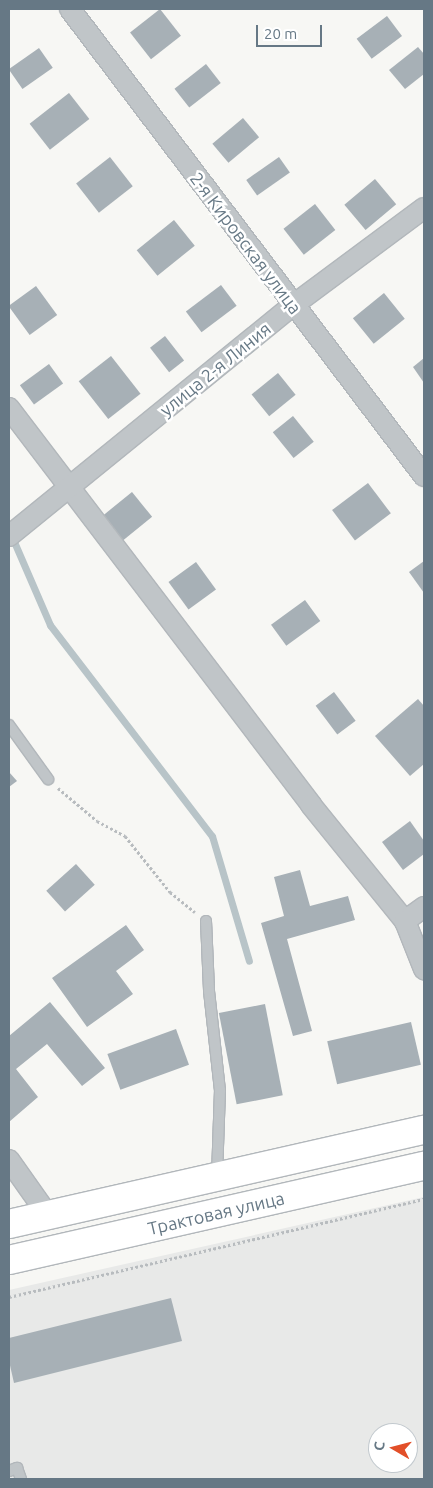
<!DOCTYPE html>
<html>
<head>
<meta charset="utf-8">
<style>
  body { margin:0 }
  #map { position:relative; width:433px; height:1488px; overflow:hidden; background:#f7f7f4; font-family:Ubuntu,sans-serif }
  div>[style] { position:absolute }
  [style*='--x'] { left:calc(var(--x)*1px); top:calc(var(--y)*1px); width:calc(var(--w)*1px); rotate:calc(var(--a)*1deg) }
  .built>* { inset:0; background:#e8e9e8 }
  .stream>* { height:7px; margin:-3.5px; padding:0 3.5px; transform-origin:3.5px; border-radius:3.5px; background:#b8c4c8 }
  .building>* { inset:0; background:#a7b0b6; transform-origin:0 0 }
  .path>* { height:3px; margin-top:-1.5px; transform-origin:0; background:repeating-linear-gradient(90deg,#b8bcbf 0 2.5px,transparent 0 5px) }
  .roads { filter:drop-shadow(1px 0 #b2b7bb) drop-shadow(-1px 0 #b2b7bb) drop-shadow(0 1px #b2b7bb) drop-shadow(0 -1px #b2b7bb) }
  .lane>* { height:10px; margin:-5px; padding:0 5px; transform-origin:5px; border-radius:5px; background:#c0c5c8 }
  .street>* { height:20px; margin:-10px; padding:0 10px; transform-origin:10px; border-radius:10px; background:#c0c5c8 }
  .primary>* { height:28px; margin:-14px; padding:0 14px; transform-origin:14px; border-radius:14px; background:#fff }
  span { translate:-50% -50%; white-space:nowrap; text-align:center; line-height:1.15; -webkit-text-stroke:5px #fff; paint-order:stroke }
  .street-label { font-size:18px; color:#667885 }
  .frame { position:absolute; inset:0; border:10px solid #667885; pointer-events:none }
  .north { position:absolute; left:368px; top:1423px; width:50px; height:50px; box-sizing:border-box; background:#fff; border:1px solid #c2c9ce; border-radius:50%; rotate:278deg; font-size:14px; font-weight:700; line-height:20px; text-align:center; color:#667885 }
  .north::after { content:''; display:block; margin:auto; width:18px; height:22px; background:#e24f29; clip-path:polygon(50% 0,100% 100%,50% 72%,0 100%) }
  .scale { position:absolute; left:256px; top:25px; width:66px; height:22px; box-sizing:border-box; border:2px solid #667885; border-top:0; padding-left:6px; font-size:15px; line-height:18px; white-space:nowrap; color:#667885; -webkit-text-stroke:4px #fff; paint-order:stroke }
</style>
</head>
<body>
<div id="map">
  <div class="built">
    <i style="clip-path:polygon(evenodd,424px 1197px,424px 1479px,9px 1479px,9px 1290px,424px 1197px,378px 1433px,408px 1433px,408px 1463px,378px 1463px,378px 1433px)"></i>
  </div>
  <div class="stream">
    <i style="--x:12;--y:537;--w:96;--a:66.6"></i>
    <i style="--x:50;--y:625;--w:266;--a:52.5"></i>
    <i style="--x:212;--y:836;--w:130;--a:73.5"></i>
  </div>
  <div class="building">
    <i style="left:160px;top:9px;width:34px;height:38px;rotate:52deg"></i>
    <i style="left:387px;top:16px;width:25px;height:38px;rotate:53deg"></i>
    <i style="clip-path:polygon(418px 47px,424px 54px,424px 74px,405px 89px,389px 70px)"></i>
    <i style="left:39px;top:48px;width:24px;height:37px;rotate:55deg"></i>
    <i style="left:206px;top:64px;width:24px;height:40px;rotate:52deg"></i>
    <i style="left:69px;top:93px;width:33px;height:50px;rotate:52deg"></i>
    <i style="left:243px;top:118px;width:25px;height:40px;rotate:50deg"></i>
    <i style="left:110px;top:157px;width:37px;height:43px;rotate:52deg"></i>
    <i style="left:279px;top:157px;width:19px;height:40px;rotate:55deg"></i>
    <i style="left:375px;top:179px;width:33px;height:40px;rotate:50deg"></i>
    <i style="left:315px;top:204px;width:33px;height:40px;rotate:52deg"></i>
    <i style="left:174px;top:220px;width:33px;height:48px;rotate:51deg"></i>
    <i style="left:221px;top:285px;width:26px;height:44px;rotate:53deg"></i>
    <i style="left:36px;top:286px;width:36px;height:34px;rotate:54deg"></i>
    <i style="left:384px;top:293px;width:33px;height:40px;rotate:51deg"></i>
    <i style="left:165px;top:336px;width:31px;height:19px;rotate:52deg"></i>
    <i style="left:111px;top:356px;width:48px;height:41px;rotate:52deg"></i>
    <i style="clip-path:polygon(424px 358px,424px 383px,413px 367px)"></i>
    <i style="left:49px;top:364px;width:24px;height:36px;rotate:54deg"></i>
    <i style="left:278px;top:373px;width:28px;height:34px;rotate:51deg"></i>
    <i style="left:293px;top:416px;width:33px;height:26px;rotate:51deg"></i>
    <i style="left:368px;top:483px;width:38px;height:45px;rotate:53deg"></i>
    <i style="left:132px;top:492px;width:32px;height:40px;rotate:51deg"></i>
    <i style="clip-path:polygon(424px 561px,424px 593px,409px 572px)"></i>
    <i style="left:196px;top:562px;width:34px;height:34px;rotate:54deg"></i>
    <i style="left:305px;top:600px;width:26px;height:42px;rotate:54deg"></i>
    <i style="left:334px;top:692px;width:36px;height:23px;rotate:53deg"></i>
    <i style="clip-path:polygon(418px 699px,424px 706px,424px 764px,410px 776px,375px 736px)"></i>
    <i style="clip-path:polygon(9px 772px,17px 781px,9px 787px)"></i>
    <i style="clip-path:polygon(410px 821px,424px 841px,424px 854px,403px 870px,382px 842px)"></i>
    <i style="left:76px;top:864px;width:28px;height:40px;rotate:48deg"></i>
    <i style="clip-path:polygon(300px 870px,310px 906px,348px 896px,355px 920px,287px 939px,312px 1031px,293px 1036px,261px 923px,284px 916px,274px 877px)"></i>
    <i style="clip-path:polygon(126px 925px,144px 950px,116px 971px,133px 994px,87px 1027px,52px 978px)"></i>
    <i style="clip-path:polygon(50px 1002px,105px 1068px,82px 1086px,47px 1044px,16px 1069px,38px 1097px,9px 1122px,9px 1036px)"></i>
    <i style="left:265px;top:1004px;width:93px;height:47px;rotate:79deg"></i>
    <i style="left:411px;top:1022px;width:44px;height:86px;rotate:77deg"></i>
    <i style="left:176px;top:1029px;width:38px;height:73px;rotate:70deg"></i>
    <i style="clip-path:polygon(171px 1298px,182px 1341px,14px 1383px,9px 1361px,9px 1338px)"></i>
  </div>
  <div class="path">
    <i style="--x:58;--y:788;--w:51;--a:40.2"></i>
    <i style="--x:97;--y:821;--w:32;--a:28"></i>
    <i style="--x:125;--y:836;--w:72;--a:51.2"></i>
    <i style="--x:170;--y:892;--w:32;--a:39"></i>
    <i style="--x:9;--y:1297;--w:426;--a:-13.3"></i>
  </div>
  <div class="roads">
    <div class="lane">
      <i style="--x:9;--y:725;--w:67;--a:54.2"></i>
      <i style="--x:206;--y:921;--w:70;--a:87.5"></i>
      <i style="--x:209;--y:991;--w:100;--a:83.7"></i>
      <i style="--x:220;--y:1090;--w:86;--a:92"></i>
      <i style="--x:9;--y:1471;--w:9;--a:-21"></i>
      <i style="--x:17;--y:1468;--w:12;--a:70"></i>
    </div>
    <div class="street">
      <i style="--x:70;--y:9;--w:586;--a:52.84"></i>
      <i style="--x:9;--y:408;--w:499;--a:52.7"></i>
      <i style="--x:311;--y:805;--w:149;--a:51"></i>
      <i style="--x:9;--y:536;--w:365;--a:-39.1"></i>
      <i style="--x:292;--y:306;--w:164;--a:-36.6"></i>
      <i style="--x:424;--y:907;--w:24;--a:144"></i>
      <i style="--x:405;--y:921;--w:52;--a:68.4"></i>
      <i style="--x:9;--y:1160;--w:67;--a:54.7"></i>
    </div>
    <div class="primary">
      <i style="--x:9;--y:1224;--w:426;--a:-12.8"></i>
      <i style="--x:9;--y:1260;--w:426;--a:-12.8"></i>
    </div>
  </div>
  <div class="street-label">
    <span style="left:246px;top:243px;rotate:53deg">2-я Кировская улица</span>
    <span style="left:215px;top:369px;rotate:-39deg">улица 2-я Линия</span>
    <span style="left:216px;top:1213px;rotate:-13deg">Трактовая улица</span>
  </div>
  <div class="frame"></div>
  <div class="north">С</div>
  <div class="scale">20 m</div>
</div>
</body>
</html>
